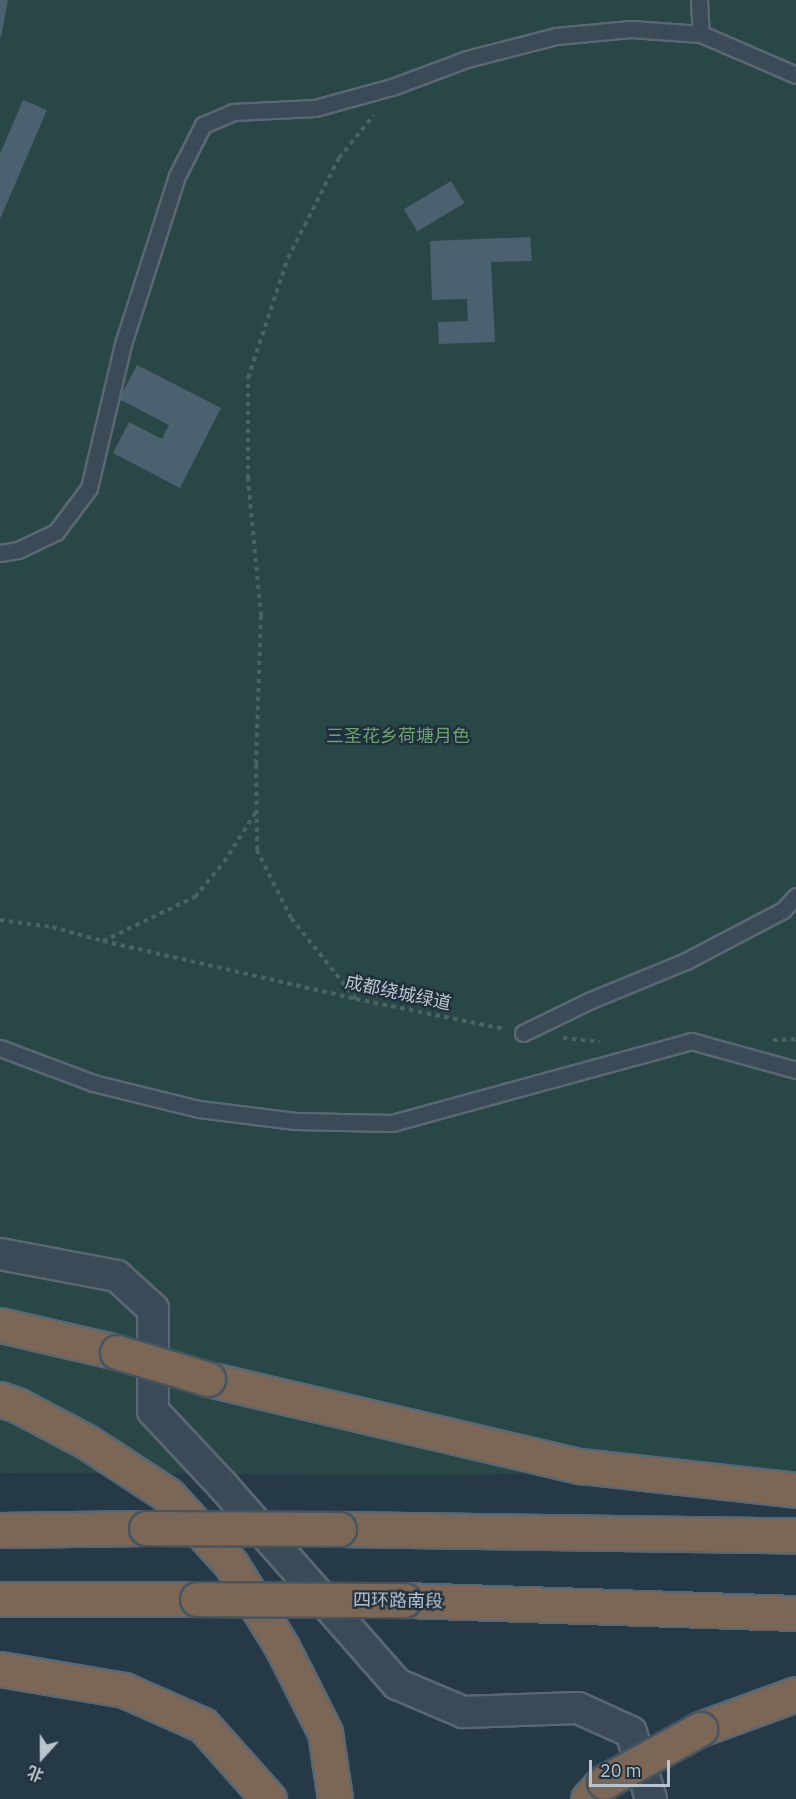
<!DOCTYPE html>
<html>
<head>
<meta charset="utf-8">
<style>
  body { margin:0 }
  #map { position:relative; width:796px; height:1799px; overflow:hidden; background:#253946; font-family:"IBM Plex Sans","Noto Sans SC",sans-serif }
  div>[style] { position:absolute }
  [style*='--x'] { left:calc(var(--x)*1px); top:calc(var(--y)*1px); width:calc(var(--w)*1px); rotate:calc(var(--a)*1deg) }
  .green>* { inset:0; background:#284746 }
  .building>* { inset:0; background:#4c616f; transform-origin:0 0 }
  .path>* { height:4px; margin-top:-2px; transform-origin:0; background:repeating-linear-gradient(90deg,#486563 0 4.5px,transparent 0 9px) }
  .roads { filter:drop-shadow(2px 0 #596873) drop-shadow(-2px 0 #596873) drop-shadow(0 2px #596873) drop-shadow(0 -2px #596873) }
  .service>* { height:15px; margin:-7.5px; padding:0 7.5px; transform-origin:7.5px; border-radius:7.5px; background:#3a4a56 }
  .minor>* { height:30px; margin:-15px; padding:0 15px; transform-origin:15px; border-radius:15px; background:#3a4a56 }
  .motorway>* { height:33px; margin:-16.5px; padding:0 16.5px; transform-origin:16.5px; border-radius:16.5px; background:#7c6757 }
  .bridges { filter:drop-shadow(2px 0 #455560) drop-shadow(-2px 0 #455560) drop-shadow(0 2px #455560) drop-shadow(0 -2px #455560) }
  .motorway-bridge>* { height:33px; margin:-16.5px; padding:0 16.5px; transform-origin:16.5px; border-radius:16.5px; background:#7c6757 }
  span { translate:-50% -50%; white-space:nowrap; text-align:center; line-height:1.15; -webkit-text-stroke:4.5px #1f2f3b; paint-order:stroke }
  .park-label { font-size:18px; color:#6da271 }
  .street-label { font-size:18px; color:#b8c5cf }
  .north { position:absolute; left:12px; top:1727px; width:60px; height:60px; -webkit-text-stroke:4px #1f2f3b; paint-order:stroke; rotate:201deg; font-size:16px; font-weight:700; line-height:24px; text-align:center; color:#b8c5cf }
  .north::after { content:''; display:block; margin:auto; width:21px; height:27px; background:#b8c5cf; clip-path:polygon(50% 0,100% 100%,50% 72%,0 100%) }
  .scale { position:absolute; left:589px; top:1760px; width:81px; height:27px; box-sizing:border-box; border:3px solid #b8c5cf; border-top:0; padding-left:8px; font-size:18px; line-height:21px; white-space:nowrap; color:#b8c5cf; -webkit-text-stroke:4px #1f2f3b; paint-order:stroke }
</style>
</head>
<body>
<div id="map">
  <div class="green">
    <i style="clip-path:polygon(0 0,796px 0,796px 1471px,421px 1475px,0 1473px)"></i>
  </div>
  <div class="building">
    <i style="clip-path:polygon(0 0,8px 0,1px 37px,0 37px)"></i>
    <i style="clip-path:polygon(23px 100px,47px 110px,0 219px,0 154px)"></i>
    <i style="left:451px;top:181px;width:26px;height:55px;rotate:59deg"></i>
    <i style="clip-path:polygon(530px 237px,532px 261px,491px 262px,495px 342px,439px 344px,438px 322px,468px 321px,467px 299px,432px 300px,430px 241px)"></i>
    <i style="clip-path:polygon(137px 365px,221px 408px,180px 488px,113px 453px,129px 422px,162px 439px,169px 425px,119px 399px)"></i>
  </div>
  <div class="path">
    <i style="--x:0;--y:920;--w:52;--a:7.7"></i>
    <i style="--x:52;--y:927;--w:53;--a:15.4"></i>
    <i style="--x:103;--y:941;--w:260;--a:12.9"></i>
    <i style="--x:356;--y:999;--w:152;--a:11.4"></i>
    <i style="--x:103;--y:941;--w:102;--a:-25.6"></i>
    <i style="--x:195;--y:897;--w:45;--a:-50.4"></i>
    <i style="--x:224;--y:862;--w:59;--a:-57.4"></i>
    <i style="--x:356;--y:999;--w:104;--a:-128.7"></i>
    <i style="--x:291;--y:918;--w:76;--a:-116.6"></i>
    <i style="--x:257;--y:850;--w:86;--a:-90.7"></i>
    <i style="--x:256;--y:764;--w:148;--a:-88.1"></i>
    <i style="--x:261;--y:616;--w:139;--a:-95.4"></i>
    <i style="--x:248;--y:478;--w:100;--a:-90"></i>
    <i style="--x:248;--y:378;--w:126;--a:-71.6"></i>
    <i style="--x:288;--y:258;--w:112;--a:-63"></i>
    <i style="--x:339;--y:158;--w:55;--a:-50.9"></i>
    <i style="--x:563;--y:1038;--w:37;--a:6"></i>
    <i style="--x:773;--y:1040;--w:23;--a:-2"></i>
  </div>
  <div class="roads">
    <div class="service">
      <i style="--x:699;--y:0;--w:34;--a:87"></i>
      <i style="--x:0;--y:553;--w:18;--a:-9"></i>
      <i style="--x:18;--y:550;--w:42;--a:-25.3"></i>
      <i style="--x:56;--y:532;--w:55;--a:-53.1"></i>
      <i style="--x:89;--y:488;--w:148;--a:-76.7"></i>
      <i style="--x:123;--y:344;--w:176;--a:-72.2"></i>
      <i style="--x:177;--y:176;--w:57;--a:-63"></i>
      <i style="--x:203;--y:125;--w:33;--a:-23"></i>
      <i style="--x:233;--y:112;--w:82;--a:-2.8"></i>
      <i style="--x:315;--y:108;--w:80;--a:-15.3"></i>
      <i style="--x:392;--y:87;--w:80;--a:-20.5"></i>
      <i style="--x:467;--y:59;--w:92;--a:-14.5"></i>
      <i style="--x:556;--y:36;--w:75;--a:-5.3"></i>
      <i style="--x:631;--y:29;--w:70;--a:4.1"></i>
      <i style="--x:701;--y:34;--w:103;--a:23.3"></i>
      <i style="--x:523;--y:1033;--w:76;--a:-25.9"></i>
      <i style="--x:591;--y:1000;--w:103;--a:-22.3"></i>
      <i style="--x:686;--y:961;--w:110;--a:-27.7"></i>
      <i style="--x:783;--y:910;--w:19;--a:-47"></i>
      <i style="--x:0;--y:1048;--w:99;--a:20.6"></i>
      <i style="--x:93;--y:1083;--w:109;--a:13.8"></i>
      <i style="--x:199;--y:1109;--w:97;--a:7.1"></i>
      <i style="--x:295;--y:1121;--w:97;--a:1.2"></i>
      <i style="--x:392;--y:1123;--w:310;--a:-15.3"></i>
      <i style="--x:691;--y:1041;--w:109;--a:15.4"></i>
    </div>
    <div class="minor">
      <i style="--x:0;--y:1254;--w:119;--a:10.6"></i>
      <i style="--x:117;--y:1276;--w:49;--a:42.5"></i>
      <i style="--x:153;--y:1309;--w:102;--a:90"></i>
      <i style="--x:153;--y:1411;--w:104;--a:46.9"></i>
      <i style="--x:224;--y:1487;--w:262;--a:48.7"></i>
      <i style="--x:397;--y:1684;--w:72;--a:23"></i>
      <i style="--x:463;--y:1712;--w:115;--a:-2"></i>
      <i style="--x:578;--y:1708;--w:58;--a:24.4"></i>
      <i style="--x:631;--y:1732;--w:70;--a:73.4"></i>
    </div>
    <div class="motorway">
      <i style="--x:0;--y:1325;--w:120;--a:13"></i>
      <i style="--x:208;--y:1379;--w:382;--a:13.2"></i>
      <i style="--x:580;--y:1466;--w:217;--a:6.3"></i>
      <i style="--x:0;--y:1399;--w:20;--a:20"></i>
      <i style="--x:19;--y:1406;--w:77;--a:27.9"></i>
      <i style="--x:87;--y:1442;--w:97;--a:33.2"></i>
      <i style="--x:168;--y:1495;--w:93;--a:47.6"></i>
      <i style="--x:231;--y:1564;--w:97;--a:58.4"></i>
      <i style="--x:282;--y:1647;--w:95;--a:63.2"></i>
      <i style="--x:325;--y:1732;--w:68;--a:81.5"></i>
      <i style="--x:339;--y:1529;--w:457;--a:0.8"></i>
      <i style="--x:0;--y:1530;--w:146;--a:-0.8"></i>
      <i style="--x:0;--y:1599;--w:197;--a:0"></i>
      <i style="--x:404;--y:1600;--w:392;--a:1.9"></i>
      <i style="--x:0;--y:1669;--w:126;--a:9.6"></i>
      <i style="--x:124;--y:1690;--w:86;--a:23.9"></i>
      <i style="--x:203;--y:1725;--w:99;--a:48.3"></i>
      <i style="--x:700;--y:1729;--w:102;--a:-20"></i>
      <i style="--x:588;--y:1799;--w:23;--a:-47"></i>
    </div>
  </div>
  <div class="bridges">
    <div class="motorway-bridge">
      <i style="--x:117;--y:1352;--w:95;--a:16.5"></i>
      <i style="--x:146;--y:1528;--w:193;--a:0.3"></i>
      <i style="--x:197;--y:1599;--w:207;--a:0.3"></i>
      <i style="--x:604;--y:1782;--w:110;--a:-28.9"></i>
    </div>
  </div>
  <div class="park-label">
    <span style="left:398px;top:736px">三圣花乡荷塘月色</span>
  </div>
  <div class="street-label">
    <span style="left:398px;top:993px;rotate:12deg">成都绕城绿道</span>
    <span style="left:398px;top:1601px;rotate:1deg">四环路南段</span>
  </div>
  <div class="north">北</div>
  <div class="scale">20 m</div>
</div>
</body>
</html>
